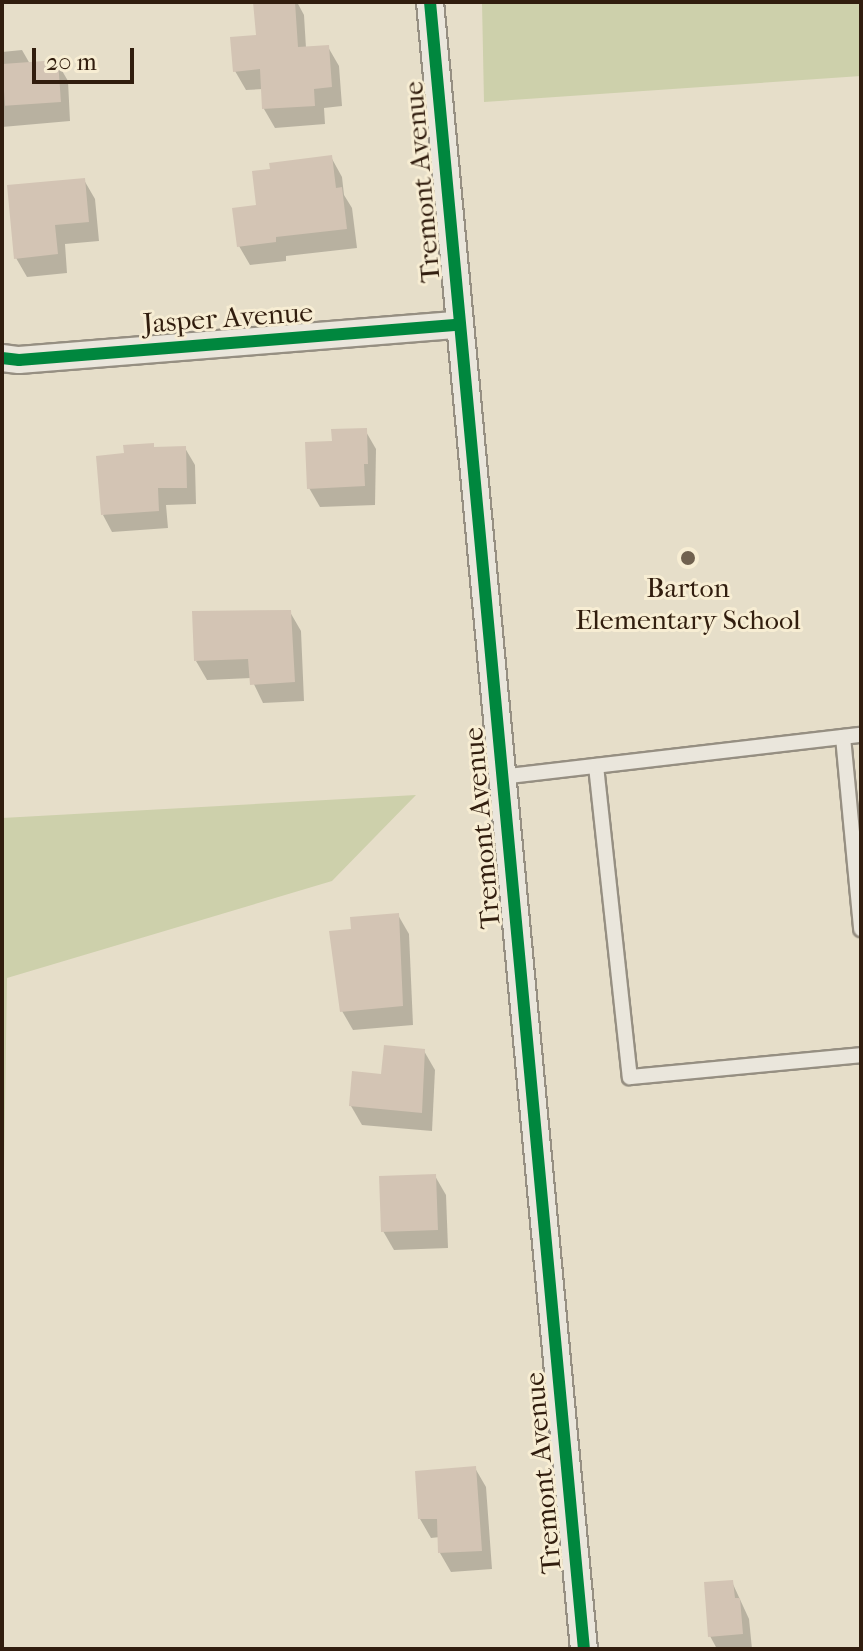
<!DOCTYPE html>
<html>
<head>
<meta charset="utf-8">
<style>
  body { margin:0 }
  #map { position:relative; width:863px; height:1651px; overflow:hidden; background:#e6dec9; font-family:"IM FELL French Canon",serif }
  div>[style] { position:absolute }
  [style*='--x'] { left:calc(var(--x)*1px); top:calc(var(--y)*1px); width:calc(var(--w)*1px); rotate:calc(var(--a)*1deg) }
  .green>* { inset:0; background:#cdd0ab }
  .shadow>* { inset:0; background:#0003 }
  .building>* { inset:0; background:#d3c4b4; transform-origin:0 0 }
  .roads { filter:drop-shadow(2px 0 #968f82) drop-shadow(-2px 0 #968f82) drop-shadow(0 2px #968f82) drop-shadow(0 -2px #968f82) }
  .service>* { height:14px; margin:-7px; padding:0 7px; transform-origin:7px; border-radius:7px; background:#eae6dc }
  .minor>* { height:26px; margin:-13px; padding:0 13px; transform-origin:13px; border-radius:13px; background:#eae6dc }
  .cycleway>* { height:12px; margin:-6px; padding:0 6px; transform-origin:6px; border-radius:6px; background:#00873e }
  .dots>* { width:22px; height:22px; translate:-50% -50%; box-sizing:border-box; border:4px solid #f7edd3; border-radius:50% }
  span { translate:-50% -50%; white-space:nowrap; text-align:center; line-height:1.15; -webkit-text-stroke:6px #f7edd3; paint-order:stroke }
  .street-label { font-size:28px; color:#311d0e }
  .poi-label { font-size:28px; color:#311d0e }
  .frame { position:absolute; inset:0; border:4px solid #311d0e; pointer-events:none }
  .scale { position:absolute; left:32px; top:48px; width:102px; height:36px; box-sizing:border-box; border:4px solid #311d0e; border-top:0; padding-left:10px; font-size:24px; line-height:28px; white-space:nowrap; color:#311d0e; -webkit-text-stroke:6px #f7edd3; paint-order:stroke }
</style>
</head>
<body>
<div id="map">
  <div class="green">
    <i style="clip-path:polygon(482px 2px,861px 2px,861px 76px,484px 102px)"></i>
    <i style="clip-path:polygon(416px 795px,332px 881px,7px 978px,2px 1301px,2px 818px)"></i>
  </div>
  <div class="shadow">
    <i style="clip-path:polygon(255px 2px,297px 2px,304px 15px,306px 48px,328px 47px,339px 66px,342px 106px,324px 108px,325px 124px,275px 128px,264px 109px,263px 89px,246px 90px,235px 71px,258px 37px)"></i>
    <i style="clip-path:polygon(22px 50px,30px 64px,57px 62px,68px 81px,70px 121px,2px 127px,2px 52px)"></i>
    <i style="clip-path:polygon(331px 157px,342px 177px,344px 195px,352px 208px,357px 248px,286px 256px,286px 261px,250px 265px,239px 246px,259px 207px)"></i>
    <i style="clip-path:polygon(84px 180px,95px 199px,99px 241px,65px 244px,67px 273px,27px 277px,16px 258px)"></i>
    <i style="clip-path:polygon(365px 430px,376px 449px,375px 505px,320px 507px,309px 488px,334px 443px)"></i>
    <i style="clip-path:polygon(185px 448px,195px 465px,196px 504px,166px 505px,168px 528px,112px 532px,103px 515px)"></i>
    <i style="clip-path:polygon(290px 612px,301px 631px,304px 701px,263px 703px,251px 678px,207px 680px,196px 661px)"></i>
    <i style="clip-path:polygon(398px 915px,409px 934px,413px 1025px,353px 1030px,342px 1011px,354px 931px)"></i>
    <i style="clip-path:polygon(424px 1051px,435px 1070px,432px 1131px,362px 1125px,351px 1106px,383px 1076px)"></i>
    <i style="clip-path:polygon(435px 1176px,446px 1195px,448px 1248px,394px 1250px,383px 1231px)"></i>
    <i style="clip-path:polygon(475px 1468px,486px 1487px,492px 1569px,451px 1572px,440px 1553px,440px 1537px,431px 1538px,420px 1519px)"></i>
    <i style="clip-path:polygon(732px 1582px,749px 1619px,752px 1649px,717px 1649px,710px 1636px)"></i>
  </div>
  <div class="building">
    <i style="clip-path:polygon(253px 2px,295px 2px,298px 47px,329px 45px,332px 87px,314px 89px,315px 106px,262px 109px,260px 69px,233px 72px,230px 37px,256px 35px)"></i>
    <i style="left:58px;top:60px;width:42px;height:56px;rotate:86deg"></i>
    <i style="clip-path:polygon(332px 155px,336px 188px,342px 187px,347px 229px,276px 237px,276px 242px,237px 247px,232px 208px,256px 205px,252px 171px,270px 169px,269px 163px)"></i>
    <i style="clip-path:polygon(85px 178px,89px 222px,55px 225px,58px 254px,14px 259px,7px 185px)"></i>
    <i style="clip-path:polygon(367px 428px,368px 464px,364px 464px,365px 486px,307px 489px,305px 442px,332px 441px,331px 429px)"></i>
    <i style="clip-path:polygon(154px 443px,154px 447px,186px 446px,187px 488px,158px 488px,159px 511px,101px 515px,96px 456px,124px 453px,123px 445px)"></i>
    <i style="clip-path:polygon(291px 610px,295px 682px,250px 685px,248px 659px,194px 661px,192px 611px)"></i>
    <i style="clip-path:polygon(399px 913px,403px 1006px,340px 1012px,329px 931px,351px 929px,350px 917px)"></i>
    <i style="clip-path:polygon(384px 1045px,425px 1049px,422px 1113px,349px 1106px,352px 1071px,381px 1074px)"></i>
    <i style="left:436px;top:1174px;width:56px;height:57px;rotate:88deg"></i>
    <i style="clip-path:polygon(476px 1466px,482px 1551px,438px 1553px,437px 1519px,418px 1519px,415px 1471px)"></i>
    <i style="clip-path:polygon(733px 1580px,735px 1598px,740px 1598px,743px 1634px,708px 1637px,704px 1582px)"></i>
  </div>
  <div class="roads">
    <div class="service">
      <i style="--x:843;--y:737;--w:193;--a:84.6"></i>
      <i style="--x:596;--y:766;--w:313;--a:83.8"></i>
      <i style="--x:630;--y:1077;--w:232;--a:-5.4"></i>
      <i style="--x:501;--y:777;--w:362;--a:-6.7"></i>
    </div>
    <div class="minor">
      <i style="--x:430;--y:2;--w:1654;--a:84.66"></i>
      <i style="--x:2;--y:358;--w:17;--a:7"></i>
      <i style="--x:19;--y:360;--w:440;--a:-4.6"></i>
    </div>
  </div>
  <div class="cycleway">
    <i style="--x:430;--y:2;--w:1654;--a:84.66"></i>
    <i style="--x:2;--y:358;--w:17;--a:7"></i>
    <i style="--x:19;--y:360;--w:440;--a:-4.6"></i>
  </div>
  <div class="dots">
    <i style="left:688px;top:558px;background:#70614f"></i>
  </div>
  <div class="street-label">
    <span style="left:422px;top:182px;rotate:-95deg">Tremont Avenue</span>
    <span style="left:228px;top:318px;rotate:-4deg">Jasper Avenue</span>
    <span style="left:482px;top:828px;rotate:-95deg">Tremont Avenue</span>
    <span style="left:543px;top:1473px;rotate:-95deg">Tremont Avenue</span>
  </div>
  <div class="poi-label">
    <span style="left:688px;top:604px">Barton<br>Elementary School</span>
  </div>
  <div class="frame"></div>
  <div class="scale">20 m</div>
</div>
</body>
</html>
